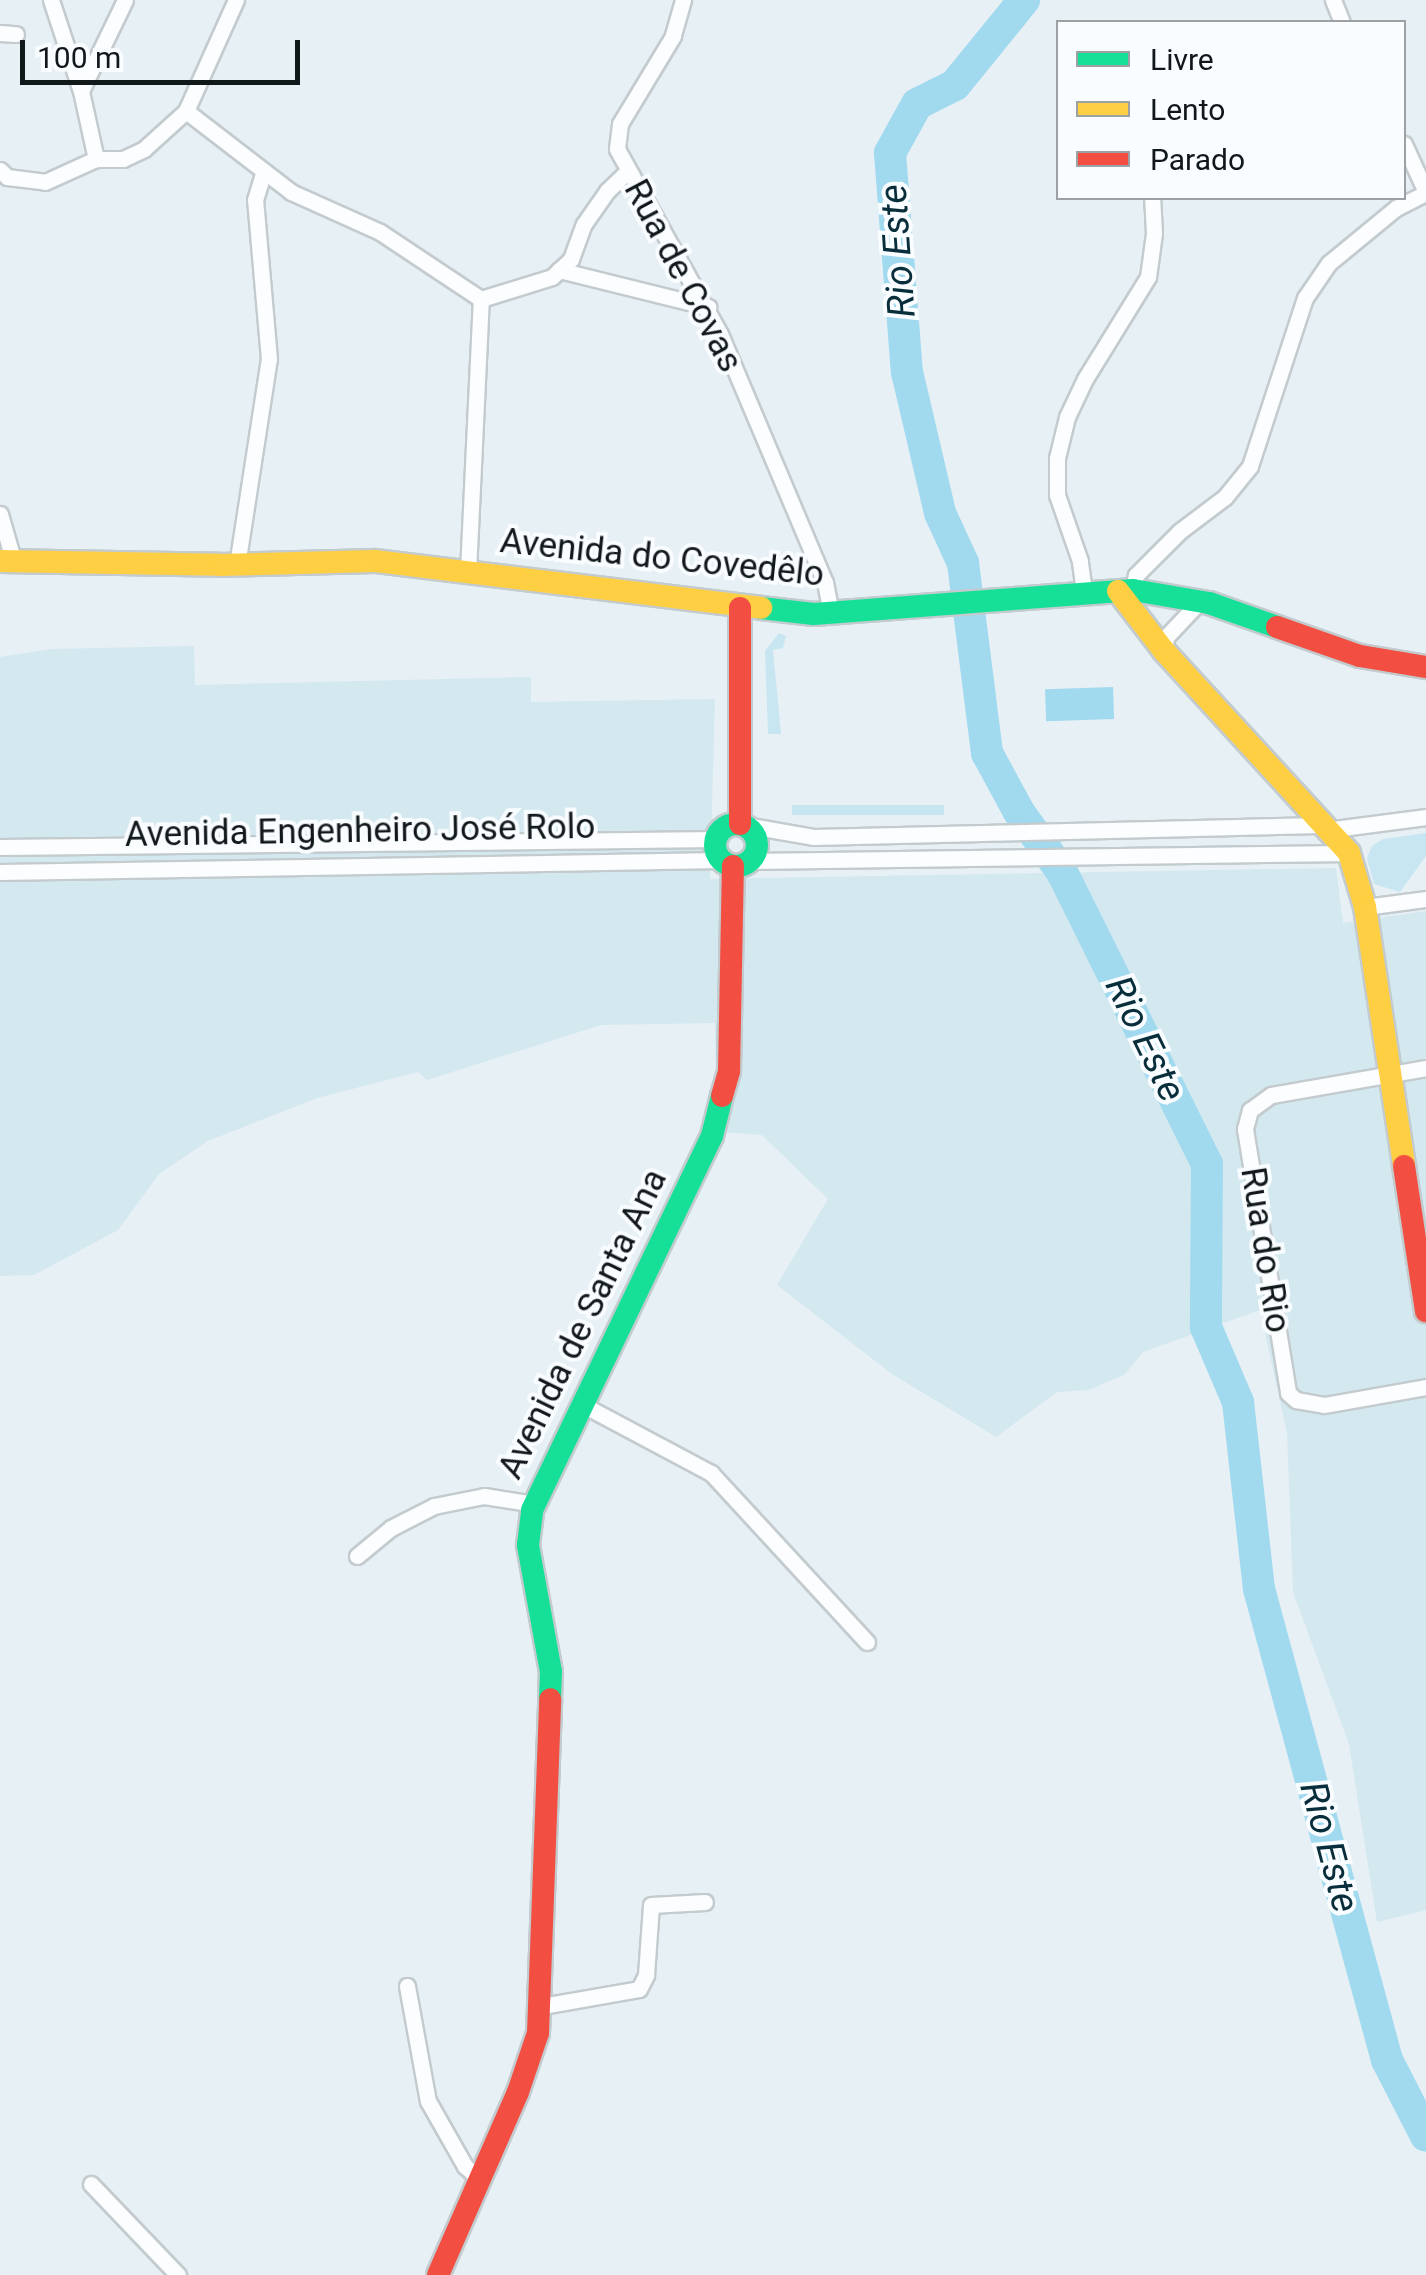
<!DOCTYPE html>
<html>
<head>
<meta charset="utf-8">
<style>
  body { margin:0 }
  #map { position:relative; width:1426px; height:2275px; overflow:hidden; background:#e6f0f5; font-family:Roboto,sans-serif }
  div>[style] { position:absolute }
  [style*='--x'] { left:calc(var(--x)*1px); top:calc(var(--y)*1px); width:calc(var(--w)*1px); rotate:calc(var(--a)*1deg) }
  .built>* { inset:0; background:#d4e8f0 }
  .green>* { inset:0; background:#c7e6f2; transform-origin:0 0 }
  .water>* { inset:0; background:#a1d9ef; transform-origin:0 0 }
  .river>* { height:32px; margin:-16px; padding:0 16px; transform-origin:16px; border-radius:16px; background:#a1d9ef }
  .roads { filter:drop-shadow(2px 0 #c3cbce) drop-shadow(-2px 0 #c3cbce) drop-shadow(0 2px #c3cbce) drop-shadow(0 -2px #c3cbce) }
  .street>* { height:15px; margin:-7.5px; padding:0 7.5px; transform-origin:7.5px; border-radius:7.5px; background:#fbfdfe }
  .fast>* { height:22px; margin:-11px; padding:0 11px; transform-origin:11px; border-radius:11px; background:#16e098 }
  .fast>.ring { margin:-11px; padding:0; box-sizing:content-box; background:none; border:22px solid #16e098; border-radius:50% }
  .slow>* { height:22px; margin:-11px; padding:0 11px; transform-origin:11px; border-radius:11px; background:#ffcf43 }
  .jam>* { height:22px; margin:-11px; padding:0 11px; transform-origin:11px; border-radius:11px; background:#f24e42 }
  span { translate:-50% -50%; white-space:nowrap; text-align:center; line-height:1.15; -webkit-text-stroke:8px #f9fdff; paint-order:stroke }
  .street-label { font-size:35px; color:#11181a }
  .water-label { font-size:38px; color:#092e3b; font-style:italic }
  .legend { position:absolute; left:1056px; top:20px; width:350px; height:180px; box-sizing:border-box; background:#f9fdff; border:2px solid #9ca1a3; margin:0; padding:12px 18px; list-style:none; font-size:30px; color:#11181a }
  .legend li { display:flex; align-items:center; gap:20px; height:50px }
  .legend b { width:50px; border:2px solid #9ca1a3 }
  .scale { position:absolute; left:20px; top:40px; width:280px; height:45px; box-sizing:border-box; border:5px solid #11181a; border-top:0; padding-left:12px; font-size:30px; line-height:35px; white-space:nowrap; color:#11181a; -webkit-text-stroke:8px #f9fdff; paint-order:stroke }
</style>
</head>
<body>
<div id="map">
  <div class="built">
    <i style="clip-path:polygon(194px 646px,195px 685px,531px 677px,531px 702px,715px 699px,710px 879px,1336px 868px,1343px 923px,1426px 911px,1426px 1910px,1377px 1922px,1349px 1744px,1293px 1592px,1287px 1433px,1260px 1310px,1143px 1352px,1124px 1375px,1088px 1390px,1057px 1392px,996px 1437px,892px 1374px,777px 1285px,828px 1199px,762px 1135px,703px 1131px,716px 1081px,715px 1023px,601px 1025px,427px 1080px,418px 1072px,317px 1098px,208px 1141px,159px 1174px,118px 1230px,34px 1275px,0 1276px,0 657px,52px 649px)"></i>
  </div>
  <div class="green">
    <i style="clip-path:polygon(779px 633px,786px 636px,783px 648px,773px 650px,781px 734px,768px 734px,765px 651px)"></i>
    <i style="left:944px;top:805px;width:10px;height:152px;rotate:90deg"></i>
    <i style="clip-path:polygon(1426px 833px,1426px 856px,1400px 892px,1374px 884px,1367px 858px,1372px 846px,1383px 839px)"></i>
  </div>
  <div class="water">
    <i style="left:1113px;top:687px;width:32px;height:68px;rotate:88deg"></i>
  </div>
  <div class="river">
    <i style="--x:1024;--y:0;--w:109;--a:129.1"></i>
    <i style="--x:955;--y:85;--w:42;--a:153.4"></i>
    <i style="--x:917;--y:104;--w:56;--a:118.9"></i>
    <i style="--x:890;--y:153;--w:220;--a:85.6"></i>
    <i style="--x:907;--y:372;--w:145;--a:76.8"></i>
    <i style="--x:940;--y:513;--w:55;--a:65.3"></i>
    <i style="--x:963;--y:563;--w:192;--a:82.8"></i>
    <i style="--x:987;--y:753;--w:67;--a:61.5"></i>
    <i style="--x:1019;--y:812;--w:74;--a:54.4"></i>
    <i style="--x:1062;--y:872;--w:326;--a:63.6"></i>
    <i style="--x:1207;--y:1164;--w:163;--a:90.4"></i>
    <i style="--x:1206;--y:1327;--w:82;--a:66.9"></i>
    <i style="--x:1238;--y:1402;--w:188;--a:83.6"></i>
    <i style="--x:1259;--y:1589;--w:488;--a:74.8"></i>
    <i style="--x:1387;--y:2060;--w:85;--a:62.8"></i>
  </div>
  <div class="roads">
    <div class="street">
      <i style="--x:51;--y:0;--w:96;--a:71.8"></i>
      <i style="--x:81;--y:91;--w:70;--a:77.6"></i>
      <i style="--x:683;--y:0;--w:37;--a:106"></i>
      <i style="--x:673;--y:36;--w:103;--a:121.1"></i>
      <i style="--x:620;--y:124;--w:25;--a:97"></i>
      <i style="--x:617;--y:149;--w:212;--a:60.9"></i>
      <i style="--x:720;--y:334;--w:269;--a:67.1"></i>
      <i style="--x:825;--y:582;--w:32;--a:79"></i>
      <i style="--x:1333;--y:0;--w:24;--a:68"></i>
      <i style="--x:0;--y:33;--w:16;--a:4"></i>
      <i style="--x:81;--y:91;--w:101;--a:-64.2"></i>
      <i style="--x:186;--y:111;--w:133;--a:37.6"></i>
      <i style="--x:291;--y:192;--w:98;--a:24.2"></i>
      <i style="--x:380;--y:232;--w:121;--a:33.6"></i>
      <i style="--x:1404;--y:144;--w:53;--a:65.4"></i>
      <i style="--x:0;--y:170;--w:10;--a:45"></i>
      <i style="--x:7;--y:177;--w:38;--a:7"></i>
      <i style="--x:45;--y:182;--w:56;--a:-24.3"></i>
      <i style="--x:96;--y:159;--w:27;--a:0"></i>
      <i style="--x:123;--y:159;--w:23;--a:-25"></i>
      <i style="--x:144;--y:149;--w:57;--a:-42.1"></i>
      <i style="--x:186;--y:111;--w:122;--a:-65.8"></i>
      <i style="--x:559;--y:270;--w:154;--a:13.9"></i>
      <i style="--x:481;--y:299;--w:74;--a:-17.2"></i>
      <i style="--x:552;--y:277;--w:26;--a:-43"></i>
      <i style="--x:571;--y:259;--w:37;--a:-70"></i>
      <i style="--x:584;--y:224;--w:40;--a:-55.1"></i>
      <i style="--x:607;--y:191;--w:28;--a:-44"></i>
      <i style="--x:0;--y:514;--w:47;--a:73.9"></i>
      <i style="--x:237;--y:565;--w:208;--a:-81.2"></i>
      <i style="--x:269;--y:359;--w:160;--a:-95"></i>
      <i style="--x:255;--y:200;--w:30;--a:-73"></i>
      <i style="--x:468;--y:572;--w:273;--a:-87.3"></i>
      <i style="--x:1133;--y:590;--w:15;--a:-79"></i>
      <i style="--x:1136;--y:575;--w:62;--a:-45"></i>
      <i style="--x:1180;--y:531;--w:56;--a:-37.1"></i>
      <i style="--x:1225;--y:497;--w:40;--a:-51"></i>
      <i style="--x:1250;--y:466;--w:177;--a:-71.9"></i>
      <i style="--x:1305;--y:298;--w:42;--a:-55.6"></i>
      <i style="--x:1329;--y:263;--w:87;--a:-39.4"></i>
      <i style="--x:1396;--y:208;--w:34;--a:-27"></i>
      <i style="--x:1084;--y:591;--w:30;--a:-98"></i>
      <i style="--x:1080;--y:561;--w:70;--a:-109.2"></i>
      <i style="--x:1057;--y:495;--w:37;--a:-90"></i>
      <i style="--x:1057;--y:458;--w:42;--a:-76.3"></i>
      <i style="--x:1067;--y:417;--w:42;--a:-64.7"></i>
      <i style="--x:1085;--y:379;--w:120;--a:-58.3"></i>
      <i style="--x:1148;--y:277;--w:44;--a:-82.2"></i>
      <i style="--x:1154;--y:233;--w:35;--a:-93"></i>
      <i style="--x:1164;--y:651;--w:14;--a:-82"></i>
      <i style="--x:1166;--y:637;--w:50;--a:-46.6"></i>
      <i style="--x:745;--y:825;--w:69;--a:10"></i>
      <i style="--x:813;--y:837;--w:506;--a:-1.36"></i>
      <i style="--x:1326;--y:830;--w:101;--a:-7.4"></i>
      <i style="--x:0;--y:847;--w:716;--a:-0.64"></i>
      <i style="--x:750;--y:861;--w:599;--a:-0.77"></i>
      <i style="--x:0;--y:872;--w:721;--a:-0.95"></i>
      <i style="--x:1365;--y:907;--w:62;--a:-7.5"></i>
      <i style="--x:1426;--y:1068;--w:157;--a:170.1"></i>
      <i style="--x:1271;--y:1095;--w:26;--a:144"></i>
      <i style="--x:1250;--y:1110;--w:20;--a:105"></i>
      <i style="--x:1245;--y:1129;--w:267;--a:80.7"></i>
      <i style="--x:1288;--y:1393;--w:11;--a:41"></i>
      <i style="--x:1296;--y:1400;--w:28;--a:10"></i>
      <i style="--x:1324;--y:1405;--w:104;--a:-10"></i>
      <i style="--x:583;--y:1405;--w:145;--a:28"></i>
      <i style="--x:711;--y:1473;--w:230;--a:47.3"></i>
      <i style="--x:357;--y:1556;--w:44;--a:-39.5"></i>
      <i style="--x:391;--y:1528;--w:48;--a:-27.1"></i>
      <i style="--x:434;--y:1506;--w:51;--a:-11.3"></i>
      <i style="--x:484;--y:1496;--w:52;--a:8.9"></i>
      <i style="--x:407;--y:1986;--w:117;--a:79.7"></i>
      <i style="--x:428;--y:2101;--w:75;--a:60.4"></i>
      <i style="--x:465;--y:2166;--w:18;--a:43"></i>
      <i style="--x:542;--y:2006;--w:98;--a:-9.9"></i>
      <i style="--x:639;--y:1989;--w:16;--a:-63"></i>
      <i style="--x:646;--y:1975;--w:70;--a:-85.9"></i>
      <i style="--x:651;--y:1905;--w:54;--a:-3.2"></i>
      <i style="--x:91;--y:2184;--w:126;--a:46.3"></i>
    </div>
    <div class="fast">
      <i style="--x:761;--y:608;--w:53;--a:6.5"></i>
      <i style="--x:814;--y:614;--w:320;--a:-4.3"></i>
      <i style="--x:1133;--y:590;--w:77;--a:9.7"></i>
      <i style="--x:1209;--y:603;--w:72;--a:19.4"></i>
      <i class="ring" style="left:715px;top:824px;width:20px;height:20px"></i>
      <i style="--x:550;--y:1699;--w:27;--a:-88"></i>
      <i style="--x:551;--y:1672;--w:129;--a:-100.3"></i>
      <i style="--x:528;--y:1545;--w:35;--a:-83"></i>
      <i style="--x:532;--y:1510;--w:415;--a:-64.3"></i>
      <i style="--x:712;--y:1136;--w:41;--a:-76"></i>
    </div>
    <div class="slow">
      <i style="--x:0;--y:561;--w:220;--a:1"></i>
      <i style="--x:220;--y:565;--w:155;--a:-1.5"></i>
      <i style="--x:375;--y:561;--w:389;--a:6.9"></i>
      <i style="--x:1118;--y:591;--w:76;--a:52.5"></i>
      <i style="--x:1164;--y:651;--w:274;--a:47.5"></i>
      <i style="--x:1349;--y:853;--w:56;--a:73.5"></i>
      <i style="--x:1365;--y:907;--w:262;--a:81.4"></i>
    </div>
    <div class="jam">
      <i style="--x:740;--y:608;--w:216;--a:90"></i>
      <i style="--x:1277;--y:627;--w:88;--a:19.3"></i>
      <i style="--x:1360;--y:656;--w:67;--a:9.5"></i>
      <i style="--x:722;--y:1096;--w:26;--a:-74"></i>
      <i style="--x:729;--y:1071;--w:205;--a:-88.9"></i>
      <i style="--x:1404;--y:1166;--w:147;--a:81.4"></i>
      <i style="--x:438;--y:2275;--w:200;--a:-66.4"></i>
      <i style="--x:518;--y:2092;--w:62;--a:-71.3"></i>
      <i style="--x:538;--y:2033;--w:334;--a:-87.9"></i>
    </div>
  </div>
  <div class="street-label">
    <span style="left:683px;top:276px;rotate:62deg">Rua de Covas</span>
    <span style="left:662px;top:558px;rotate:6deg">Avenida do Covedêlo</span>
    <span style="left:360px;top:831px;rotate:-1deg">Avenida Engenheiro José Rolo</span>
    <span style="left:1265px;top:1250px;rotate:81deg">Rua do Rio</span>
    <span style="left:583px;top:1324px;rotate:-64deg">Avenida de Santa Ana</span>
  </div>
  <div class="water-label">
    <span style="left:898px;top:251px;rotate:-94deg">Rio Este</span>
    <span style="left:1145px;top:1039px;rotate:64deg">Rio Este</span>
    <span style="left:1329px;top:1847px;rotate:75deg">Rio Este</span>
  </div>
  <ul class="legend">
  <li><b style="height:12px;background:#16e098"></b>Livre</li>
  <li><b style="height:12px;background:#ffcf43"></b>Lento</li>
  <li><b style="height:12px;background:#f24e42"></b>Parado</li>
  </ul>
  <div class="scale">100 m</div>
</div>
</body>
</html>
